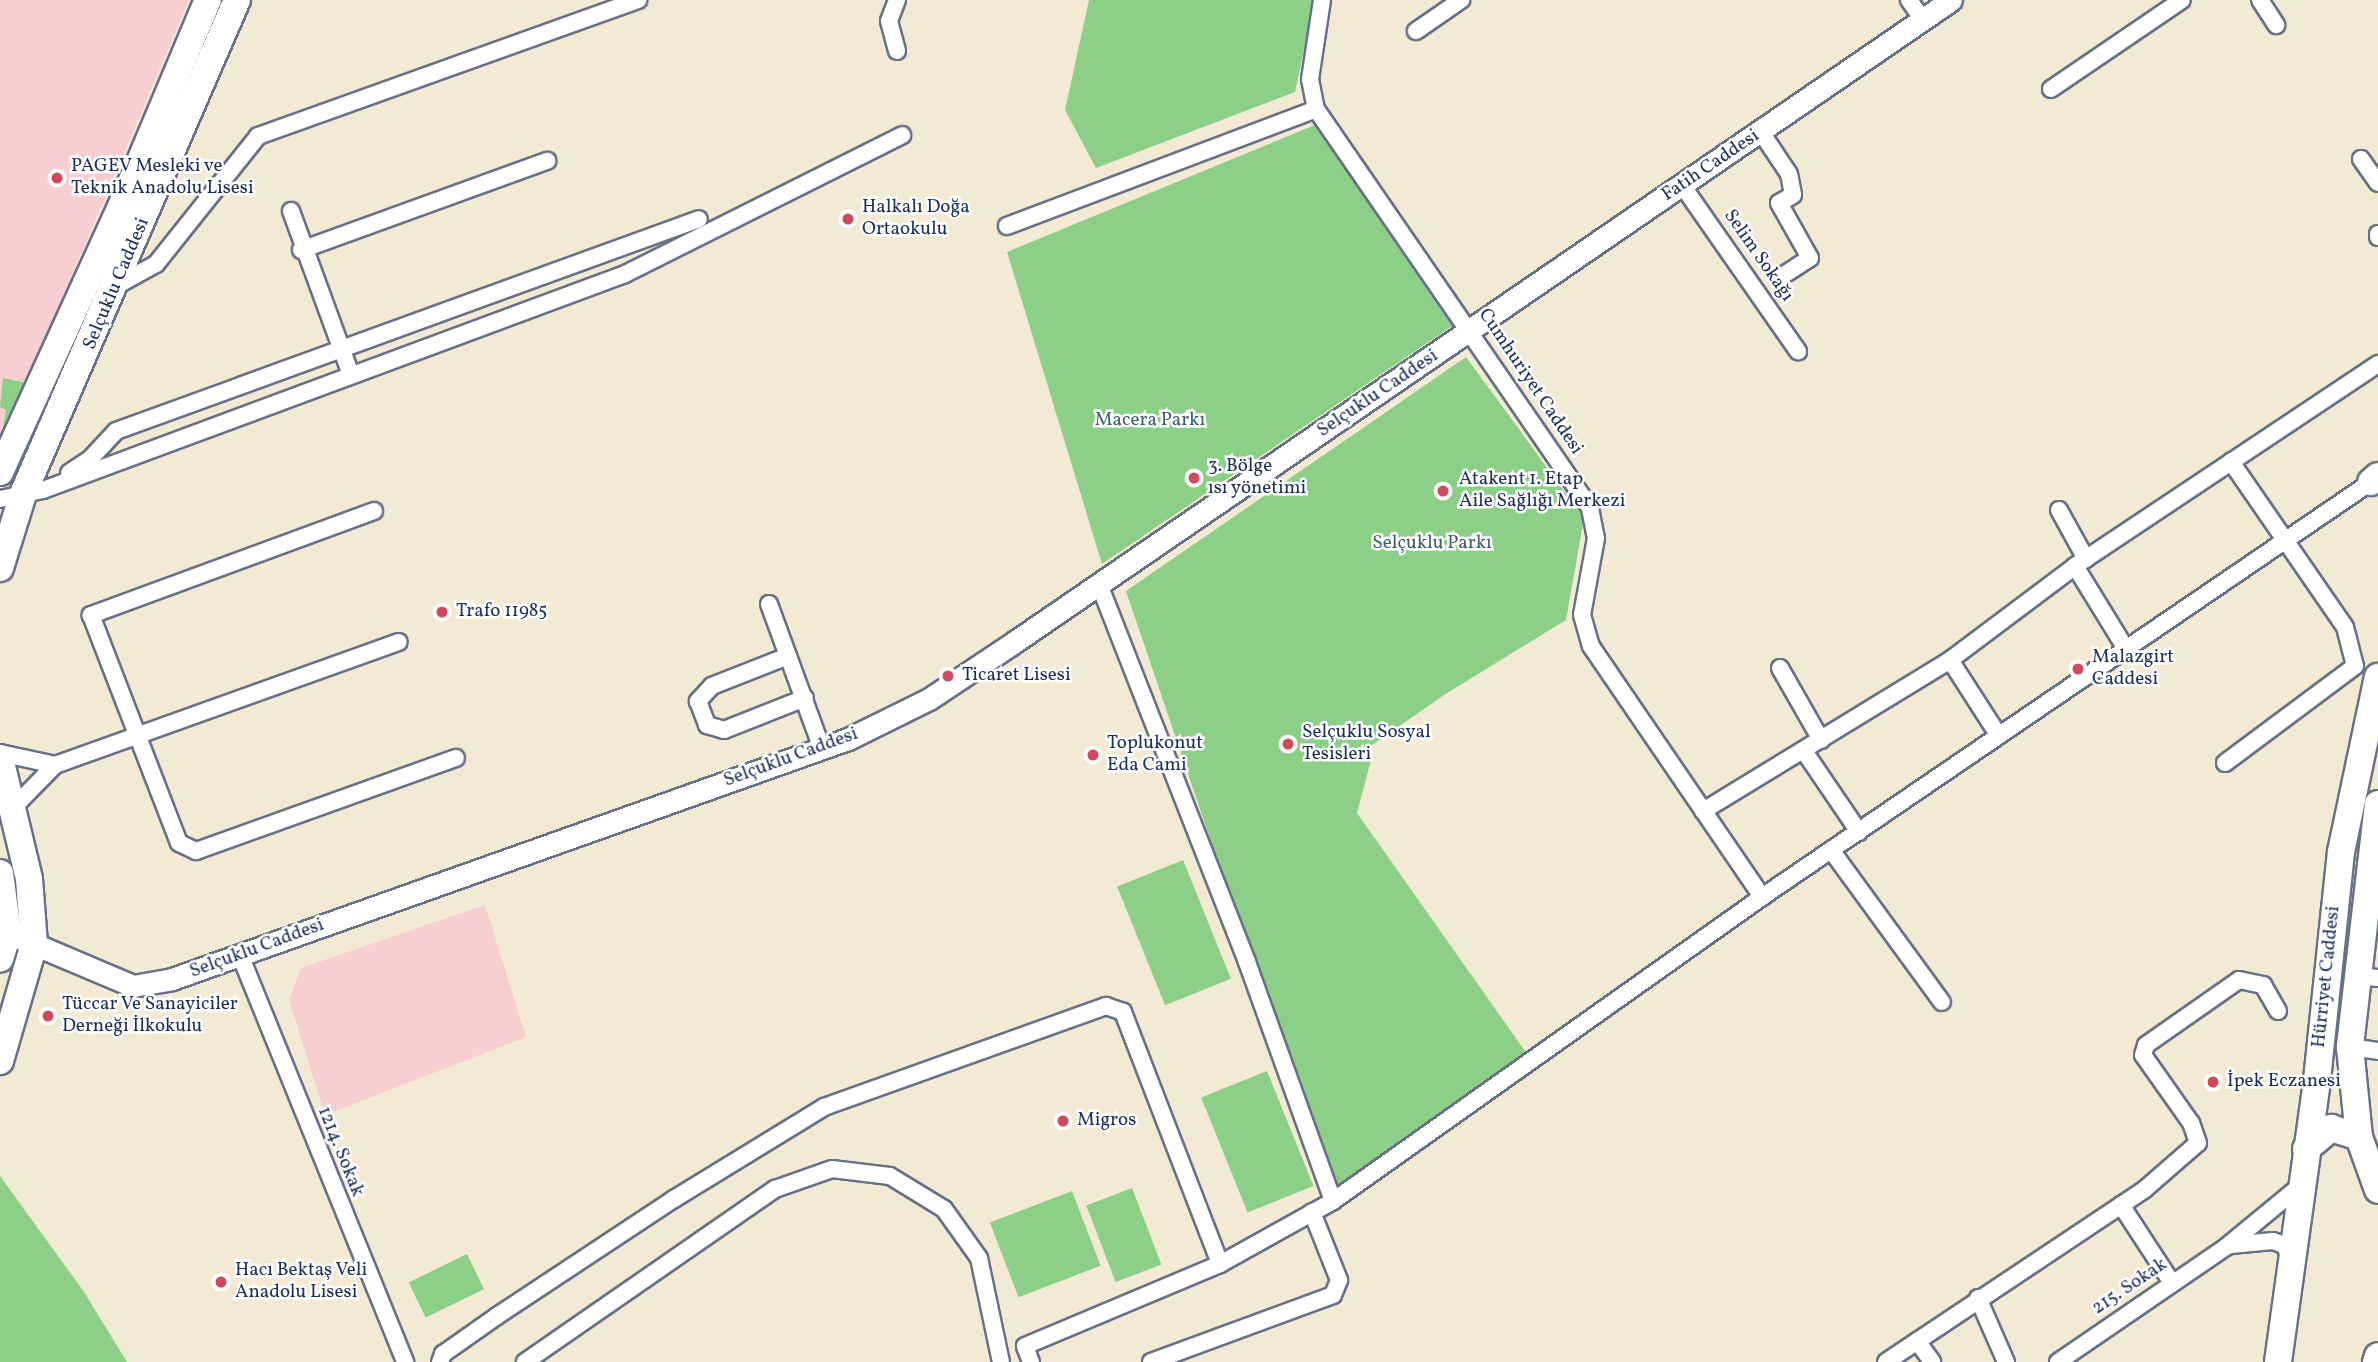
<!DOCTYPE html>
<html>
<head>
<meta charset="utf-8">
<style>
  body { margin:0 }
  #map { position:relative; width:2378px; height:1362px; overflow:hidden; background:#f3ead4; font-family:Vollkorn,serif }
  div>[style] { position:absolute }
  [style*='--x'] { left:calc(var(--x)*1px); top:calc(var(--y)*1px); width:calc(var(--w)*1px); rotate:calc(var(--a)*1deg) }
  .built>* { inset:0; background:#f7cfd0 }
  .green>* { inset:0; background:#8ccf87; transform-origin:0 0 }
  .roads { filter:drop-shadow(2px 0 #677087) drop-shadow(-2px 0 #677087) drop-shadow(0 2px #677087) drop-shadow(0 -2px #677087) }
  .minor>* { height:16px; margin:-8px; padding:0 8px; transform-origin:8px; border-radius:8px; background:#fff }
  .tertiary>* { height:21px; margin:-10.5px; padding:0 10.5px; transform-origin:10.5px; border-radius:10.5px; background:#fff }
  .primary>* { height:26px; margin:-13px; padding:0 13px; transform-origin:13px; border-radius:13px; background:#fff }
  .dots>* { width:19px; height:19px; translate:-50% -50%; box-sizing:border-box; border:4px solid #fff; border-radius:50% }
  span { translate:-50% -50%; white-space:nowrap; text-align:center; line-height:1.15; -webkit-text-stroke:5px #fff; paint-order:stroke }
  .street-label { font-size:19px; color:#1b2f5e }
  .poi-label { font-size:19px; color:#1b2f5e }
  .left { translate:0 -50%; text-align:left }
  .park-label { font-size:19px; color:#3d5f6a }
</style>
</head>
<body>
<div id="map">
  <div class="built">
    <i style="clip-path:polygon(0 0,189px 0,0 445px)"></i>
    <i style="clip-path:polygon(485px 905px,526px 1037px,325px 1115px,289px 1000px,301px 968px)"></i>
  </div>
  <div class="green">
    <i style="clip-path:polygon(1089px 0,1315px 0,1295px 92px,1096px 168px,1065px 110px)"></i>
    <i style="clip-path:polygon(1315px 125px,1452px 326px,1102px 564px,1007px 252px)"></i>
    <i style="clip-path:polygon(1466px 357px,1584px 518px,1566px 620px,1444px 695px,1365px 750px,1371px 760px,1357px 813px,1532px 1061px,1333px 1201px,1126px 591px)"></i>
    <i style="clip-path:polygon(3px 378px,26px 383px,0 445px,6px 410px,0 407px)"></i>
    <i style="left:1183px;top:860px;width:128px;height:71px;rotate:68deg"></i>
    <i style="left:1267px;top:1071px;width:124px;height:71px;rotate:68deg"></i>
    <i style="clip-path:polygon(0 1176px,84px 1292px,127px 1362px,0 1362px)"></i>
    <i style="left:1132px;top:1188px;width:82px;height:49px;rotate:69deg"></i>
    <i style="left:1072px;top:1191px;width:80px;height:88px;rotate:69deg"></i>
    <i style="left:467px;top:1254px;width:39px;height:65px;rotate:64deg"></i>
  </div>
  <div class="roads">
    <div class="minor">
      <i style="--x:897;--y:0;--w:22;--a:111"></i>
      <i style="--x:889;--y:21;--w:31;--a:75"></i>
      <i style="--x:1322;--y:0;--w:80;--a:98.6"></i>
      <i style="--x:1310;--y:79;--w:31;--a:79"></i>
      <i style="--x:1316;--y:109;--w:484;--a:55.5"></i>
      <i style="--x:1590;--y:508;--w:31;--a:79"></i>
      <i style="--x:1596;--y:538;--w:78;--a:100.3"></i>
      <i style="--x:1582;--y:615;--w:32;--a:74"></i>
      <i style="--x:1591;--y:646;--w:304;--a:55.7"></i>
      <i style="--x:1909;--y:0;--w:24;--a:55"></i>
      <i style="--x:2260;--y:0;--w:30;--a:57"></i>
      <i style="--x:1416;--y:31;--w:55;--a:-34.6"></i>
      <i style="--x:2051;--y:89;--w:158;--a:-34.2"></i>
      <i style="--x:1761;--y:132;--w:50;--a:56.3"></i>
      <i style="--x:1789;--y:174;--w:21;--a:79"></i>
      <i style="--x:1793;--y:195;--w:16;--a:150"></i>
      <i style="--x:1779;--y:203;--w:63;--a:60.6"></i>
      <i style="--x:1810;--y:258;--w:37;--a:147"></i>
      <i style="--x:2361;--y:159;--w:29;--a:55"></i>
      <i style="--x:1682;--y:185;--w:203;--a:55.1"></i>
      <i style="--x:291;--y:211;--w:175;--a:69.9"></i>
      <i style="--x:1007;--y:226;--w:330;--a:-20.7"></i>
      <i style="--x:2378;--y:234;--w:3;--a:90"></i>
      <i style="--x:301;--y:250;--w:262;--a:-19.9"></i>
      <i style="--x:116;--y:286;--w:46;--a:-28.8"></i>
      <i style="--x:156;--y:264;--w:164;--a:-51.4"></i>
      <i style="--x:258;--y:136;--w:404;--a:-19.7"></i>
      <i style="--x:69;--y:473;--w:25;--a:-34"></i>
      <i style="--x:90;--y:459;--w:38;--a:-47"></i>
      <i style="--x:116;--y:431;--w:620;--a:-19.98"></i>
      <i style="--x:0;--y:499;--w:44;--a:-11.8"></i>
      <i style="--x:43;--y:490;--w:621;--a:-20.36"></i>
      <i style="--x:625;--y:274;--w:310;--a:-26.6"></i>
      <i style="--x:2059;--y:510;--w:56;--a:61.1"></i>
      <i style="--x:374;--y:511;--w:302;--a:159.8"></i>
      <i style="--x:91;--y:615;--w:244;--a:68.9"></i>
      <i style="--x:179;--y:843;--w:19;--a:25"></i>
      <i style="--x:196;--y:851;--w:276;--a:-19.7"></i>
      <i style="--x:2075;--y:566;--w:97;--a:58.4"></i>
      <i style="--x:1099;--y:584;--w:406;--a:68.6"></i>
      <i style="--x:1247;--y:962;--w:254;--a:70.2"></i>
      <i style="--x:769;--y:604;--w:154;--a:69.9"></i>
      <i style="--x:788;--y:656;--w:82;--a:158.5"></i>
      <i style="--x:712;--y:686;--w:21;--a:133"></i>
      <i style="--x:698;--y:701;--w:26;--a:69"></i>
      <i style="--x:707;--y:725;--w:18;--a:16"></i>
      <i style="--x:724;--y:730;--w:87;--a:-21.6"></i>
      <i style="--x:1950;--y:660;--w:90;--a:57.2"></i>
      <i style="--x:1780;--y:668;--w:83;--a:60.3"></i>
      <i style="--x:1804;--y:751;--w:98;--a:55.8"></i>
      <i style="--x:0;--y:753;--w:56;--a:12.3"></i>
      <i style="--x:55;--y:765;--w:365;--a:-19.7"></i>
      <i style="--x:2225;--y:763;--w:162;--a:-36.7"></i>
      <i style="--x:2355;--y:666;--w:40;--a:-104.4"></i>
      <i style="--x:2345;--y:627;--w:201;--a:-124.6"></i>
      <i style="--x:13;--y:808;--w:60;--a:-45.7"></i>
      <i style="--x:1703;--y:811;--w:289;--a:-31.4"></i>
      <i style="--x:1950;--y:660;--w:156;--a:-36.9"></i>
      <i style="--x:2075;--y:566;--w:364;--a:-33.7"></i>
      <i style="--x:1831;--y:850;--w:188;--a:53.9"></i>
      <i style="--x:240;--y:955;--w:439;--a:67.9"></i>
      <i style="--x:2355;--y:976;--w:23;--a:5"></i>
      <i style="--x:2350;--y:1047;--w:28;--a:8"></i>
      <i style="--x:2121;--y:1205;--w:93;--a:56.8"></i>
      <i style="--x:2231;--y:1245;--w:42;--a:-5.4"></i>
      <i style="--x:2273;--y:1241;--w:12;--a:20"></i>
      <i style="--x:2284;--y:1245;--w:18;--a:61"></i>
      <i style="--x:1978;--y:1298;--w:70;--a:66.4"></i>
      <i style="--x:1917;--y:1341;--w:26;--a:54"></i>
      <i style="--x:440;--y:1362;--w:9;--a:-69"></i>
      <i style="--x:443;--y:1354;--w:66;--a:-35.1"></i>
      <i style="--x:497;--y:1316;--w:212;--a:-33.5"></i>
      <i style="--x:674;--y:1199;--w:176;--a:-31.5"></i>
      <i style="--x:824;--y:1107;--w:300;--a:-19.7"></i>
      <i style="--x:1106;--y:1006;--w:18;--a:19"></i>
      <i style="--x:1123;--y:1012;--w:270;--a:68.9"></i>
      <i style="--x:525;--y:1362;--w:304;--a:-34.7"></i>
      <i style="--x:775;--y:1189;--w:60;--a:-19.3"></i>
      <i style="--x:832;--y:1169;--w:58;--a:6.9"></i>
      <i style="--x:890;--y:1176;--w:63;--a:31.4"></i>
      <i style="--x:944;--y:1209;--w:60;--a:54.5"></i>
      <i style="--x:979;--y:1258;--w:106;--a:78.1"></i>
      <i style="--x:1031;--y:1362;--w:17;--a:-111"></i>
      <i style="--x:1025;--y:1346;--w:212;--a:-22.8"></i>
      <i style="--x:1220;--y:1264;--w:129;--a:-29.1"></i>
      <i style="--x:1333;--y:1201;--w:526;--a:-35.32"></i>
      <i style="--x:1762;--y:897;--w:737;--a:-34.27"></i>
      <i style="--x:1151;--y:1362;--w:194;--a:-20.2"></i>
      <i style="--x:1333;--y:1295;--w:16;--a:-68"></i>
      <i style="--x:1339;--y:1280;--w:73;--a:-111.7"></i>
      <i style="--x:1886;--y:1362;--w:311;--a:-33.7"></i>
      <i style="--x:2145;--y:1189;--w:70;--a:-41"></i>
      <i style="--x:2198;--y:1143;--w:21;--a:-109"></i>
      <i style="--x:2191;--y:1123;--w:83;--a:-125.2"></i>
      <i style="--x:2143;--y:1055;--w:10;--a:-73"></i>
      <i style="--x:2146;--y:1045;--w:113;--a:-35"></i>
      <i style="--x:2239;--y:980;--w:25;--a:12"></i>
      <i style="--x:2263;--y:985;--w:30;--a:60"></i>
      <i style="--x:2058;--y:1362;--w:204;--a:-34.4"></i>
      <i style="--x:2226;--y:1247;--w:96;--a:-39.5"></i>
    </div>
    <div class="tertiary">
      <i style="--x:22;--y:939;--w:121;--a:22.9"></i>
      <i style="--x:133;--y:986;--w:40;--a:-10"></i>
      <i style="--x:172;--y:979;--w:717;--a:-19.55"></i>
      <i style="--x:848;--y:739;--w:90;--a:-26.3"></i>
      <i style="--x:929;--y:699;--w:101;--a:-33.7"></i>
      <i style="--x:1013;--y:643;--w:1137;--a:-34.43"></i>
    </div>
    <div class="primary">
      <i style="--x:0;--y:472;--w:289;--a:-65.5"></i>
      <i style="--x:120;--y:209;--w:227;--a:-67.2"></i>
      <i style="--x:2371;--y:482;--w:9;--a:-41"></i>
      <i style="--x:0;--y:568;--w:77;--a:-72.7"></i>
      <i style="--x:23;--y:494;--w:538;--a:-66.58"></i>
      <i style="--x:0;--y:758;--w:124;--a:76.5"></i>
      <i style="--x:29;--y:879;--w:65;--a:85.6"></i>
      <i style="--x:34;--y:944;--w:122;--a:106.2"></i>
      <i style="--x:2378;--y:804;--w:245;--a:96.6"></i>
      <i style="--x:2350;--y:1047;--w:90;--a:84.3"></i>
      <i style="--x:2359;--y:1137;--w:56;--a:70.3"></i>
      <i style="--x:0;--y:873;--w:62;--a:82.5"></i>
      <i style="--x:8;--y:934;--w:26;--a:108"></i>
      <i style="--x:2306;--y:1149;--w:33;--a:-40"></i>
      <i style="--x:2331;--y:1128;--w:29;--a:18"></i>
      <i style="--x:2278;--y:1362;--w:285;--a:-82.1"></i>
      <i style="--x:2317;--y:1080;--w:229;--a:-84"></i>
      <i style="--x:2341;--y:852;--w:179;--a:-78.1"></i>
      <i style="--x:2376;--y:1362;--w:6;--a:-72"></i>
    </div>
  </div>
  <div class="dots">
    <i style="left:57px;top:178px;background:#d1495b"></i>
    <i style="left:848px;top:219px;background:#d1495b"></i>
    <i style="left:1194px;top:478px;background:#d1495b"></i>
    <i style="left:1443px;top:491px;background:#d1495b"></i>
    <i style="left:442px;top:612px;background:#d1495b"></i>
    <i style="left:2078px;top:669px;background:#d1495b"></i>
    <i style="left:948px;top:676px;background:#d1495b"></i>
    <i style="left:1288px;top:744px;background:#d1495b"></i>
    <i style="left:1093px;top:755px;background:#d1495b"></i>
    <i style="left:48px;top:1016px;background:#d1495b"></i>
    <i style="left:2213px;top:1082px;background:#d1495b"></i>
    <i style="left:1063px;top:1121px;background:#d1495b"></i>
    <i style="left:221px;top:1282px;background:#d1495b"></i>
  </div>
  <div class="street-label">
    <span style="left:1711px;top:166px;rotate:-34deg">Fatih Caddesi</span>
    <span style="left:1758px;top:256px;rotate:55deg">Selim Sokağı</span>
    <span style="left:117px;top:284px;rotate:-67deg">Selçuklu Caddesi</span>
    <span style="left:1530px;top:382px;rotate:56deg">Cumhuriyet Caddesi</span>
    <span style="left:1378px;top:394px;rotate:-34deg">Selçuklu Caddesi</span>
    <span style="left:791px;top:758px;rotate:-20deg">Selçuklu Caddesi</span>
    <span style="left:257px;top:949px;rotate:-20deg">Selçuklu Caddesi</span>
    <span style="left:2327px;top:977px;rotate:-84deg">Hürriyet Caddesi</span>
    <span style="left:340px;top:1152px;rotate:68deg">1214. Sokak</span>
    <span style="left:2130px;top:1287px;rotate:-34deg">215. Sokak</span>
  </div>
  <div class="poi-label">
    <span class="left" style="left:71px;top:178px">PAGEV Mesleki ve<br>Teknik Anadolu Lisesi</span>
    <span class="left" style="left:862px;top:219px">Halkalı Doğa<br>Ortaokulu</span>
    <span class="left" style="left:1208px;top:478px">3. Bölge<br>ısı yönetimi</span>
    <span class="left" style="left:1459px;top:491px">Atakent 1. Etap<br>Aile Sağlığı Merkezi</span>
    <span class="left" style="left:456px;top:612px">Trafo 11985</span>
    <span class="left" style="left:2092px;top:669px">Malazgirt<br>Caddesi</span>
    <span class="left" style="left:962px;top:676px">Ticaret Lisesi</span>
    <span class="left" style="left:1302px;top:744px">Selçuklu Sosyal<br>Tesisleri</span>
    <span class="left" style="left:1107px;top:755px">Toplukonut<br>Eda Cami</span>
    <span class="left" style="left:62px;top:1016px">Tüccar Ve Sanayiciler<br>Derneği İlkokulu</span>
    <span class="left" style="left:2227px;top:1082px">İpek Eczanesi</span>
    <span class="left" style="left:1077px;top:1121px">Migros</span>
    <span class="left" style="left:235px;top:1282px">Hacı Bektaş Veli<br>Anadolu Lisesi</span>
  </div>
  <div class="park-label">
    <span style="left:1150px;top:421px">Macera Parkı</span>
    <span style="left:1432px;top:544px">Selçuklu Parkı</span>
  </div>
</div>
</body>
</html>
